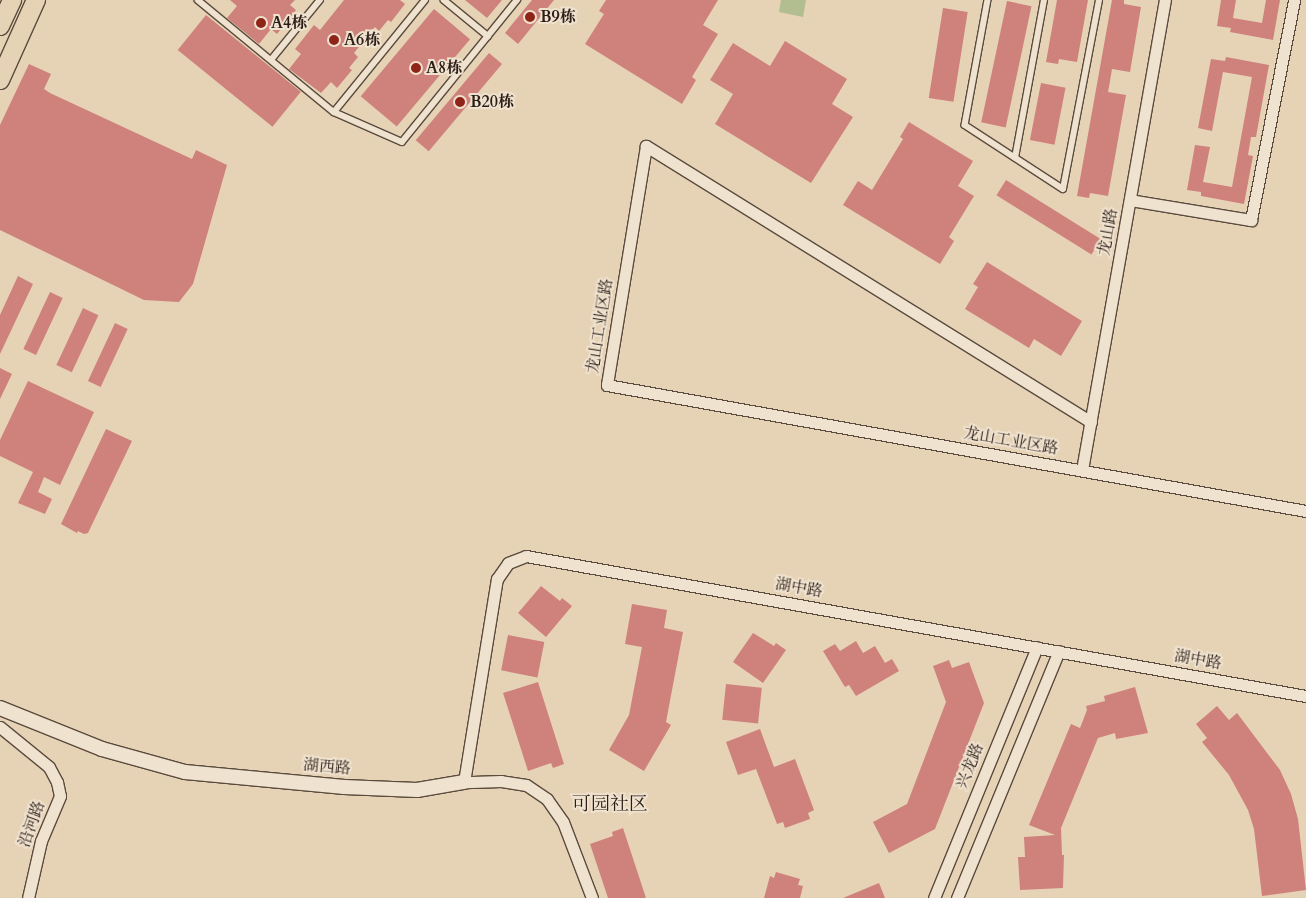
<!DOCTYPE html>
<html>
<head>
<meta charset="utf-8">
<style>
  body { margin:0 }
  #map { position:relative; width:1306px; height:898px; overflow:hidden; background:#e6d2b5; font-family:Cardo,"Noto Serif SC",serif }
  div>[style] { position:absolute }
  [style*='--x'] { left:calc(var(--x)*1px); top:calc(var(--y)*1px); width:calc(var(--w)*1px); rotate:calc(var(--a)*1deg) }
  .green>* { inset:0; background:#b2bd90 }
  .building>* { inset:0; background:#cf827c; transform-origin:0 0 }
  .roads { filter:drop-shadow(1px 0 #5a4b3e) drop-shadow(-1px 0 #5a4b3e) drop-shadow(0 1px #5a4b3e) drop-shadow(0 -1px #5a4b3e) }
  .service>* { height:5.5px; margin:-2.75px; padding:0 2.75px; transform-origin:2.75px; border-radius:2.75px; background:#efe2cf }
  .minor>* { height:11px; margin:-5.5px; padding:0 5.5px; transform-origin:5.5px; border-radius:5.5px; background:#efe2cf }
  .tertiary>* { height:14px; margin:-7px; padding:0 7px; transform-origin:7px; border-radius:7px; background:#efe2cf }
  .primary>* { height:18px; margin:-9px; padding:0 9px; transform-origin:9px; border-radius:9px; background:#e6d2b5 }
  .dots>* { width:14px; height:14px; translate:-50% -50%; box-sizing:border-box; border:2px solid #efe2cf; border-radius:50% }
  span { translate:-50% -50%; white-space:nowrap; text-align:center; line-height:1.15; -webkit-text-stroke:4px #efe2cf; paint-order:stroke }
  .poi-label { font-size:16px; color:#2c1e17; font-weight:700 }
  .left { translate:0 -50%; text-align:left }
  .street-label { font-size:16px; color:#2c1e17 }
  .quarter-label { font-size:19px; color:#2c1e17 }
</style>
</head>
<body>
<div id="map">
  <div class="green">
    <i style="clip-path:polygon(781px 0,806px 0,803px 17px,779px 12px)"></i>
  </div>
  <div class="building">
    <i style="clip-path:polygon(230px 0,295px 0,290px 5px,296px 10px,277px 34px,271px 29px,259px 44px,227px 18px,237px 6px)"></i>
    <i style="clip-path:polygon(344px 0,400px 0,405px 4px,391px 22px,388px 20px,379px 31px,375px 27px,354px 53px,358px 57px,349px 68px,352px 70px,337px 88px,331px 82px,321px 93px,289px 69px,301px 54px,295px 49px,314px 25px,320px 30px)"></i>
    <i style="clip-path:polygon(465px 0,502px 0,487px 18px)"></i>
    <i style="clip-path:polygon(532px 0,554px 0,518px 44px,505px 33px)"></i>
    <i style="clip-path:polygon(606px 0,718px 0,703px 25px,718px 34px,692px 77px,696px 80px,682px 104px,585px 44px,604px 14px,599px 11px)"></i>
    <i style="clip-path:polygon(1057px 0,1088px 0,1077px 62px,1059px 59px,1058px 64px,1046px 62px)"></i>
    <i style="clip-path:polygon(1112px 0,1124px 0,1124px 4px,1141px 7px,1130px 72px,1112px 69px,1109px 87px,1108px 92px,1126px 95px,1108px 196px,1090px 193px,1089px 198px,1077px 196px)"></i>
    <i style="clip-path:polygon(1221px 0,1236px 0,1233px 18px,1262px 23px,1266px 0,1280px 0,1273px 40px,1230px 32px,1231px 28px,1217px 26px)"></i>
    <i style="left:1007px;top:1px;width:25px;height:124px;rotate:12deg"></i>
    <i style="left:943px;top:8px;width:25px;height:91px;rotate:9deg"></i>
    <i style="left:434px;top:9px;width:47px;height:114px;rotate:40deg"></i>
    <i style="left:206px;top:15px;width:122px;height:45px;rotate:39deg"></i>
    <i style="clip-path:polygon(785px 41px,847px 79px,832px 104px,853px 117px,811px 183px,715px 124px,733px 94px,710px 80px,733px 43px,770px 66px)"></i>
    <i style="left:489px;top:53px;width:17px;height:114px;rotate:40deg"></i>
    <i style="clip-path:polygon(1226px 57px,1269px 65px,1256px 137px,1251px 137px,1248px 155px,1253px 156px,1244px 204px,1201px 196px,1201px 192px,1187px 190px,1195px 145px,1210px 147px,1203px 182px,1232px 187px,1252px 77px,1223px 72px,1212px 131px,1198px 128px,1211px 59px,1225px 61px)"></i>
    <i style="clip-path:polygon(29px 64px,51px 74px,44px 89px,50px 93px,192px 159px,196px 150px,227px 165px,193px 284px,179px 302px,144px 300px,0 230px,0 125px)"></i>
    <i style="left:1041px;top:83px;width:25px;height:58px;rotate:11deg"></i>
    <i style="clip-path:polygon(909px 122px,973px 161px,958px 186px,974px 196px,949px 237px,954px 241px,940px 264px,843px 205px,858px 181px,872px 190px,903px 139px,900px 137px)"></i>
    <i style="left:1006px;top:180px;width:112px;height:18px;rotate:32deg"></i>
    <i style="clip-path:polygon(987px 262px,1082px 321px,1061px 356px,1034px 339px,1029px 348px,965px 309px,978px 287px,973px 284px)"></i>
    <i style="clip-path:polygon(18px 276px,33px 284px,0 354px,0 315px)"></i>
    <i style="left:50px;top:292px;width:14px;height:63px;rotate:25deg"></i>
    <i style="left:83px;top:308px;width:17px;height:63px;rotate:25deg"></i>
    <i style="left:115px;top:323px;width:14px;height:64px;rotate:25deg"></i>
    <i style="clip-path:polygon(0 368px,12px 374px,0 399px)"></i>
    <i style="clip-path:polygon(28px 381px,94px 412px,60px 485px,44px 477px,38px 492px,52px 499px,45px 514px,18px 503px,33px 472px,0 456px,0 440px)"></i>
    <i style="clip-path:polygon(106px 429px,132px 441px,88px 533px,84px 534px,78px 531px,77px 533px,61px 524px)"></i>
    <i style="clip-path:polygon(541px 586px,560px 601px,562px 598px,572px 606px,546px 637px,518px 613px)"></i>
    <i style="clip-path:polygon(632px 604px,667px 610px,664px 628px,683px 632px,666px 722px,671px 725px,644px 771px,609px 750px,629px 715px,642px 647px,625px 644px)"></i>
    <i style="clip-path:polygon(753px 633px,774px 646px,776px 643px,786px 650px,763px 683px,733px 662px)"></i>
    <i style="left:508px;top:635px;width:37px;height:36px;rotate:11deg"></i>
    <i style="clip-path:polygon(856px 641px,863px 653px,875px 646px,885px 663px,892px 659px,899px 671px,856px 696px,849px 685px,845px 687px,823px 651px,835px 644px,840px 651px)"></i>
    <i style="clip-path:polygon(949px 660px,952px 668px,969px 662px,984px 703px,935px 829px,889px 853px,873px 822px,907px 804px,946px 702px,933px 666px)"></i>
    <i style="clip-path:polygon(538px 682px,564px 764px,553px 768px,551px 763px,528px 771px,503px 693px)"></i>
    <i style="left:726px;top:684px;width:36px;height:36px;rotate:6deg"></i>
    <i style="clip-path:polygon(1135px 687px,1148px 733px,1116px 739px,1115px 733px,1098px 738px,1061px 828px,1062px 855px,1064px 855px,1063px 888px,1020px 890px,1018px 857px,1025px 857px,1024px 837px,1055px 835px,1029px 825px,1071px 724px,1080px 728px,1087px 710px,1086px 706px,1105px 701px,1104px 696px)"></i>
    <i style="clip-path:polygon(1217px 706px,1229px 720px,1237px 713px,1280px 770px,1291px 794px,1298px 819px,1306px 890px,1262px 896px,1254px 829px,1248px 810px,1229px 775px,1202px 742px,1207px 738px,1196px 724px)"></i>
    <i style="clip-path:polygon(760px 729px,774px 767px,795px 759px,814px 810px,808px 813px,810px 819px,785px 828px,783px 822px,777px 824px,756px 769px,738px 775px,726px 742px)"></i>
    <i style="clip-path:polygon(623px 828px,646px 898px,608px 898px,590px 844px,613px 836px,612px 832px)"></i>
    <i style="clip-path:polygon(776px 872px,800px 879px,798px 885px,803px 886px,800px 898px,764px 898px,770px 876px,774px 878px)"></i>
    <i style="clip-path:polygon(879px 883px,885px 898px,843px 898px)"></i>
  </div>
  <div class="roads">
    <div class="service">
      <i style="--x:198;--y:0;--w:176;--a:39.5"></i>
      <i style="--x:334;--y:112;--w:74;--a:23.8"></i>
      <i style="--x:402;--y:142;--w:183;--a:-51"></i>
      <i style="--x:444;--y:0;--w:57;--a:39.3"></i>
      <i style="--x:988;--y:0;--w:127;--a:100.4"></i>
      <i style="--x:965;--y:125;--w:117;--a:33.1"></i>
      <i style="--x:1063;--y:189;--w:192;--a:-79.2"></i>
      <i style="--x:271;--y:60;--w:77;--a:-50.8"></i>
      <i style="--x:334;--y:112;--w:144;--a:-50.9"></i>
      <i style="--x:1015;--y:158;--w:161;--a:-79.6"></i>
    </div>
    <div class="minor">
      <i style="--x:1130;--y:200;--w:123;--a:9.4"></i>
      <i style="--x:1251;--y:220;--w:224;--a:-78.9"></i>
      <i style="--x:1091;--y:422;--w:524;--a:-148.19"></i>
      <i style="--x:646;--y:146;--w:242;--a:99.3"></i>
      <i style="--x:607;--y:385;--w:710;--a:10.22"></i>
      <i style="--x:1082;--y:470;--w:477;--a:-80"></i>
      <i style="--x:0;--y:727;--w:63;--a:39.2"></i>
      <i style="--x:49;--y:767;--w:17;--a:62"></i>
      <i style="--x:57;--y:782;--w:14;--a:78"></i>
      <i style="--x:60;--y:796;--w:49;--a:112.9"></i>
      <i style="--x:41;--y:841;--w:58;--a:102.8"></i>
      <i style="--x:592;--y:898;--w:81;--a:-110.9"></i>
      <i style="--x:563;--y:822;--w:28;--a:-125"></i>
      <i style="--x:547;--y:799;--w:25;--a:-146"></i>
      <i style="--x:526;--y:785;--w:25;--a:-171"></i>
      <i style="--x:501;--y:781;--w:37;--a:178"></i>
      <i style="--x:464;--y:782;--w:206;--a:-80.8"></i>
      <i style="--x:497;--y:579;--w:19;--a:-55"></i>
      <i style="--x:508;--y:563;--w:19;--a:-21"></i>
      <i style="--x:526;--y:556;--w:792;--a:10.18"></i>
      <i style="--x:934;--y:898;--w:271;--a:-67.7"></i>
      <i style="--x:957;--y:898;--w:267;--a:-67.6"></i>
    </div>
    <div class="tertiary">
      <i style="--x:0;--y:708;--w:110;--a:21.9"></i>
      <i style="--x:102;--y:749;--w:86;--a:15.5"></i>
      <i style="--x:185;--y:772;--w:160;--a:5.4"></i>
      <i style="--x:344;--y:787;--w:73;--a:2.4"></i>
      <i style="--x:417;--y:790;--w:48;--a:-9.7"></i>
    </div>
    <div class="primary">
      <i style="--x:0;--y:26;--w:29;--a:-65"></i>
      <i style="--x:0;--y:80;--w:88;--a:-65.8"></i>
    </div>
  </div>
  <div class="dots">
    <i style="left:530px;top:17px;background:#8f2418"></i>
    <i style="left:261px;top:23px;background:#8f2418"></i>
    <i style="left:334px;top:40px;background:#8f2418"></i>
    <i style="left:416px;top:68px;background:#8f2418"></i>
    <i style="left:460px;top:102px;background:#8f2418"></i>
  </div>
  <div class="poi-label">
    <span class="left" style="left:540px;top:17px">B9栋</span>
    <span class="left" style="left:271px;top:23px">A4栋</span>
    <span class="left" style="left:344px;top:40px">A6栋</span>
    <span class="left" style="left:426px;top:68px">A8栋</span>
    <span class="left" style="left:470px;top:102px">B20栋</span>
  </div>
  <div class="street-label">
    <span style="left:1108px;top:232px;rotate:-80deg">龙山路</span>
    <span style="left:600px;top:326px;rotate:-81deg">龙山工业区路</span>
    <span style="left:1011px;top:441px;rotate:10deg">龙山工业区路</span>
    <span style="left:799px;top:588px;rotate:10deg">湖中路</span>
    <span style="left:1198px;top:660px;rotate:10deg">湖中路</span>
    <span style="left:970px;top:766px;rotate:-68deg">兴龙路</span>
    <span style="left:327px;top:767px;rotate:5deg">湖西路</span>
    <span style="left:32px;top:824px;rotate:-70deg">沿河路</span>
  </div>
  <div class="quarter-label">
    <span style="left:610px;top:805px">可园社区</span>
  </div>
</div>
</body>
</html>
